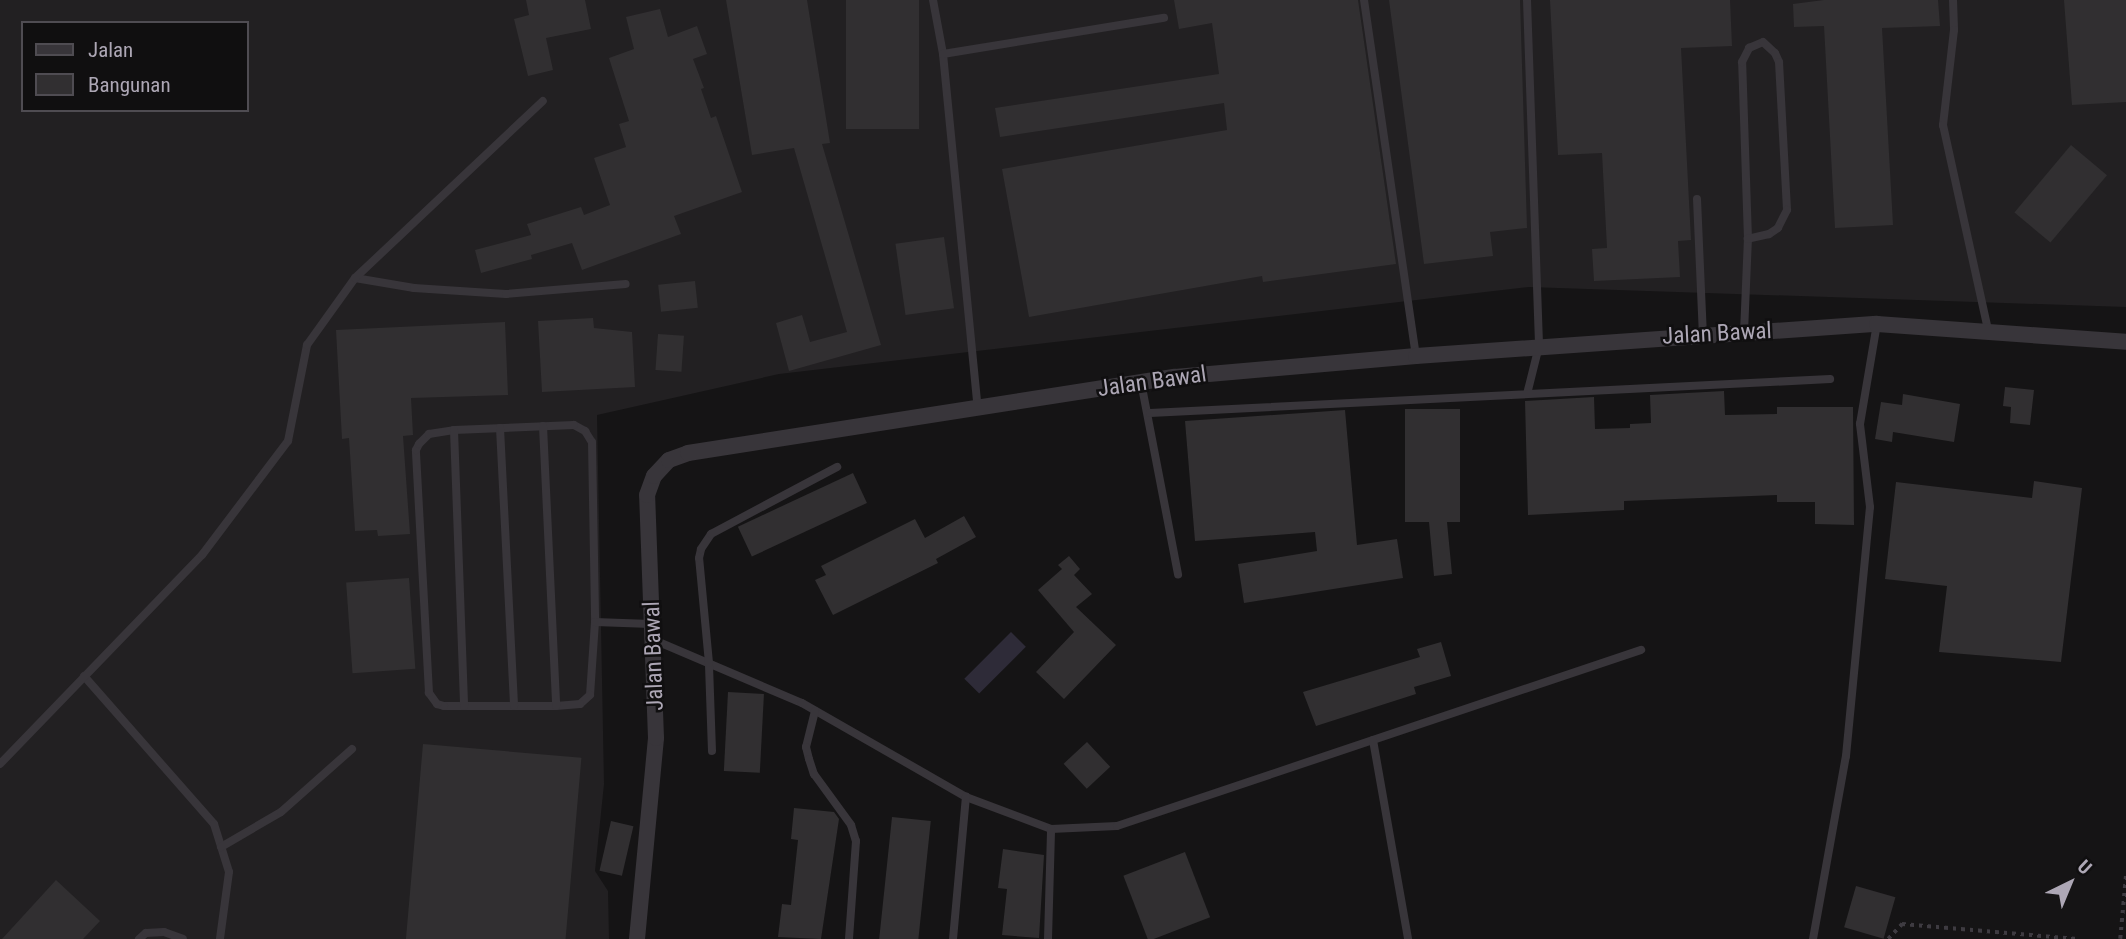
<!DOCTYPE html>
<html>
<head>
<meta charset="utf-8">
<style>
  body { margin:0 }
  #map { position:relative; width:2126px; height:939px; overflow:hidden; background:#151415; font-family:"Roboto Condensed",sans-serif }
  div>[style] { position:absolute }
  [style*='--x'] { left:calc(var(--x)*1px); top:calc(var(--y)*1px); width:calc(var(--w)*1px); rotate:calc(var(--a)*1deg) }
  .built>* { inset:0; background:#222022 }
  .water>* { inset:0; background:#2e2b38; transform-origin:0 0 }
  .building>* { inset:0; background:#312f31; transform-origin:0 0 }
  .path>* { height:3.5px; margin-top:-1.75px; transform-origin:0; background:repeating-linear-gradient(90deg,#3e3b41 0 3.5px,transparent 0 8.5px) }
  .service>* { height:8px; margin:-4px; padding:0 4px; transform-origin:4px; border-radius:4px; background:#38353a }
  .minor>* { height:16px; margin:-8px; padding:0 8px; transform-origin:8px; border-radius:8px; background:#38353a }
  span { translate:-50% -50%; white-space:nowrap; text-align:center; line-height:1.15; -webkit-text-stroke:5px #100f10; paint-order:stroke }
  .street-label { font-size:23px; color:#ada7b5 }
  .legend { position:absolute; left:21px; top:21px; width:228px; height:91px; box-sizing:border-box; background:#100f10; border:2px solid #4f4c52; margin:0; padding:9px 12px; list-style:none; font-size:21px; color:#ada7b5 }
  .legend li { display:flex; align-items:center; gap:14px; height:35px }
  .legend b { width:35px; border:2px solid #4f4c52 }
  .north { position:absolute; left:2035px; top:848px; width:70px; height:70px; -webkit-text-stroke:5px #100f10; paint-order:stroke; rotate:43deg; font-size:19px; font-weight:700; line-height:28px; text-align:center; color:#ada7b5 }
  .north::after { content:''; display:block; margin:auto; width:24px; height:32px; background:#ada7b5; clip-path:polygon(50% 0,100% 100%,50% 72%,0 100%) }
</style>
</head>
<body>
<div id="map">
  <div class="built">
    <i style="clip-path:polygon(evenodd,0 0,2126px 0,2126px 307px,1529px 287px,779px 374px,597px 415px,604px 784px,595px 871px,608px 891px,609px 939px,0 939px,0 0,23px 23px,247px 23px,247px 110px,23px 110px,23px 23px)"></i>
  </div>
  <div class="water">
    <i style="left:1011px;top:632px;width:21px;height:66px;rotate:45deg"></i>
  </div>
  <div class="building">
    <i style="clip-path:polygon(526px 0,585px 0,591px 29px,546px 38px,553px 70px,528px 76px,514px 19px,529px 15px)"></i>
    <i style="clip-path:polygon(726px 0,807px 0,830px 143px,822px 144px,881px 345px,789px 371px,776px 323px,802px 315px,810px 342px,847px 332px,794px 148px,752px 155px)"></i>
    <i style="left:846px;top:0;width:73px;height:129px"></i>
    <i style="clip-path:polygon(1174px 0,1358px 0,1396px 264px,1263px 282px,1262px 276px,1029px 317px,1002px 169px,1227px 130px,1224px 103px,1000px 137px,995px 108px,1219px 74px,1212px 23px,1179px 29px)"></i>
    <i style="clip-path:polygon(1389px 0,1520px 0,1527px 228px,1490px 232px,1493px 256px,1424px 264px)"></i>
    <i style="clip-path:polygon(1550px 0,1730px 0,1732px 46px,1681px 48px,1691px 240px,1678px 241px,1680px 277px,1594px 281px,1592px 249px,1607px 248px,1602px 153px,1558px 155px)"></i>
    <i style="clip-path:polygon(1824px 0,1938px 0,1940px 26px,1882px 28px,1893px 225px,1835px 228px,1824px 26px,1794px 27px,1793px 4px)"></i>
    <i style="clip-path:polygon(2064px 0,2126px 0,2126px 102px,2072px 105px)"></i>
    <i style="clip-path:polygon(660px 9px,668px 37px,697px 26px,707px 54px,693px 59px,704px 88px,701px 89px,711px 118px,716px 116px,742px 192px,674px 216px,681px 234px,582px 270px,572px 243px,531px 255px,532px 259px,481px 273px,475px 250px,531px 235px,527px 224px,581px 207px,584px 215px,610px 205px,594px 158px,626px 147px,619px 124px,629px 121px,609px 58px,634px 49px,626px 17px)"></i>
    <i style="left:2071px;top:145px;width:47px;height:88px;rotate:40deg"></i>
    <i style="left:944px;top:237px;width:72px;height:49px;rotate:82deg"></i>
    <i style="left:695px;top:281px;width:27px;height:37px;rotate:84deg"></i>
    <i style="clip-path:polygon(593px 318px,594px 328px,632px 332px,635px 387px,542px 392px,538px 321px)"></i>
    <i style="clip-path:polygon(505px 322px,508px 395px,411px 398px,413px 435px,403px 436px,410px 534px,378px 536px,377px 530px,355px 531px,349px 438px,342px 439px,336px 330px)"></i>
    <i style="left:658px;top:334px;width:26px;height:36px;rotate:4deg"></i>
    <i style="clip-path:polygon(2005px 387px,2034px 390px,2030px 425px,2010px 423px,2011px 407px,2003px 406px)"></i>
    <i style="clip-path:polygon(1724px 391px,1725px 415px,1777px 414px,1777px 407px,1853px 407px,1854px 525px,1815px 524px,1815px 502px,1777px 502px,1777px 495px,1624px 501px,1624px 510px,1528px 515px,1525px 401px,1594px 397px,1595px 429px,1630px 428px,1630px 424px,1651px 423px,1650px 395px)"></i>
    <i style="clip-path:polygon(1903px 394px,1960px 404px,1954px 442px,1893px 432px,1892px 442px,1875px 439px,1881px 402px,1902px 405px)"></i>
    <i style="clip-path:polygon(1405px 409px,1460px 409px,1460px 522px,1447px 522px,1452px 574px,1434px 576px,1429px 522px,1405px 522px)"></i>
    <i style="clip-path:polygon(1345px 410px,1357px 545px,1397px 539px,1403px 578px,1244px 603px,1238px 564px,1317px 551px,1315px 532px,1195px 541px,1185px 421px)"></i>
    <i style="left:853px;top:473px;width:33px;height:127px;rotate:65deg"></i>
    <i style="clip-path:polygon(2034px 481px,2082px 488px,2061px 662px,1939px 652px,1947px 586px,1885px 579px,1896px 482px,2032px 498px)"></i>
    <i style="clip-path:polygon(964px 516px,976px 537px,936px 559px,938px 563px,833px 615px,815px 580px,826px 575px,821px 566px,915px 519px,925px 538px)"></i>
    <i style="clip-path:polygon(1069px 556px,1080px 569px,1074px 575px,1092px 594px,1076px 607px,1116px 645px,1064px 699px,1036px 672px,1074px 632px,1038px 590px,1062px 569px,1058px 565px)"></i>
    <i style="left:409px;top:578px;width:91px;height:63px;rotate:86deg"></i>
    <i style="clip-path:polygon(1441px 642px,1451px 676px,1414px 687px,1416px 694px,1316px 726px,1303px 692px,1420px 657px,1417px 649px)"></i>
    <i style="left:728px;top:692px;width:36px;height:79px;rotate:3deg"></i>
    <i style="left:1087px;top:742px;width:34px;height:32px;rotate:47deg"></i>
    <i style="left:423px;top:744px;width:159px;height:196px;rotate:5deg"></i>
    <i style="clip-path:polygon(794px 808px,834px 812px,839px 819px,821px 939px,778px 937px,782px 904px,791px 905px,798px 840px,791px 839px)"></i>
    <i style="left:892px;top:817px;width:39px;height:123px;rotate:6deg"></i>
    <i style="left:611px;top:821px;width:23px;height:51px;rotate:13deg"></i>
    <i style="clip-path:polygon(1003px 849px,1044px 855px,1039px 938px,1002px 935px,1007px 889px,998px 888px)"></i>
    <i style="left:1185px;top:852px;width:70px;height:66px;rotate:69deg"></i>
    <i style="clip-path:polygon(56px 880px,100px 921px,83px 939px,2px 939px)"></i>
    <i style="left:1856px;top:886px;width:41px;height:43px;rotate:16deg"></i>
  </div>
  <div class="path">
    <i style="--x:1888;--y:939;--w:21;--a:-47"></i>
    <i style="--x:1902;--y:924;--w:176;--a:4.9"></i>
    <i style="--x:2120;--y:939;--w:66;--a:-84.8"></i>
  </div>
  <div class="service">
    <i style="--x:933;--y:0;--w:55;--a:79.5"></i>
    <i style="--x:943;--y:54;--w:358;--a:84.4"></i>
    <i style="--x:1364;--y:0;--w:360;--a:81.7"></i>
    <i style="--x:1527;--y:0;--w:346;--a:88"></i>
    <i style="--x:1539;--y:346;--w:49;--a:104"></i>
    <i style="--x:1953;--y:0;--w:30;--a:88"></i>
    <i style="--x:1954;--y:30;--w:96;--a:96.6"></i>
    <i style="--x:1943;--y:125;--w:214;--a:77.6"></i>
    <i style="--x:943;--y:54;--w:224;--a:-9.3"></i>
    <i style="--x:1697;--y:199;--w:136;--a:87.5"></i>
    <i style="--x:355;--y:278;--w:60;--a:9.6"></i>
    <i style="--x:414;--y:288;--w:92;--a:3.7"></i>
    <i style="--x:506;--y:294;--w:120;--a:-4.8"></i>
    <i style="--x:1744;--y:333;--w:94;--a:-87.6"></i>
    <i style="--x:1748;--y:239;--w:177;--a:-91.9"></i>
    <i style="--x:1742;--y:62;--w:16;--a:-63"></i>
    <i style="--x:1749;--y:48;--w:15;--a:-23"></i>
    <i style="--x:1763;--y:42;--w:16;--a:43"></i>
    <i style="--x:1775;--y:53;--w:10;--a:66"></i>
    <i style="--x:1779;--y:62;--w:148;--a:86.9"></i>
    <i style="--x:1787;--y:210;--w:20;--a:117"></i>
    <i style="--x:1778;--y:228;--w:11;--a:146"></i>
    <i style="--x:1769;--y:234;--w:22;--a:167"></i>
    <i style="--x:1141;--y:382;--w:196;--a:79.1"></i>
    <i style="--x:1150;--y:413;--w:681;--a:-2.86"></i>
    <i style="--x:574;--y:425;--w:13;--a:29"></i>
    <i style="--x:585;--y:431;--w:13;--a:58"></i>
    <i style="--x:592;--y:442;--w:180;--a:89"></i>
    <i style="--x:595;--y:622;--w:73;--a:93.9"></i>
    <i style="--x:590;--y:695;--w:13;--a:138"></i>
    <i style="--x:580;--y:704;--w:24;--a:175"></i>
    <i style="--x:556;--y:706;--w:112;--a:180"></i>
    <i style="--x:444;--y:706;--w:7;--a:-164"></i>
    <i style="--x:437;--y:704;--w:14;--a:-126"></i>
    <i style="--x:429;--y:693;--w:243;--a:-93.1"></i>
    <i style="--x:416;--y:450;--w:7;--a:-63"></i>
    <i style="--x:419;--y:444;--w:14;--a:-45"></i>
    <i style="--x:429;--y:434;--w:25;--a:-9"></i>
    <i style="--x:454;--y:430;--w:120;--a:-2.4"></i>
    <i style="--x:543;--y:426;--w:280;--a:87.3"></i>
    <i style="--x:500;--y:428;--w:278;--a:87.1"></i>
    <i style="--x:454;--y:430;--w:276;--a:87.9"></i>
    <i style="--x:595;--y:622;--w:56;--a:2"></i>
    <i style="--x:654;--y:640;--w:161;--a:23.1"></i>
    <i style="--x:802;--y:703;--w:189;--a:29.8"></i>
    <i style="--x:966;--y:797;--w:91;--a:20.6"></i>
    <i style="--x:1051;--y:829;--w:66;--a:-2.6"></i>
    <i style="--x:1117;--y:826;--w:553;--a:-18.57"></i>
    <i style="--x:84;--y:676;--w:197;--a:48.7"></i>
    <i style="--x:214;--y:824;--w:50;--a:72.6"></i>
    <i style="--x:229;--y:872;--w:68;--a:97.7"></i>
    <i style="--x:815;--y:711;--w:37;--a:104"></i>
    <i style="--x:806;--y:747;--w:12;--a:76"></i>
    <i style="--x:809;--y:759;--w:16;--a:72"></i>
    <i style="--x:814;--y:774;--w:63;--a:54"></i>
    <i style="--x:851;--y:825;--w:17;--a:73"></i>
    <i style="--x:856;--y:841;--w:98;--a:94.1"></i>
    <i style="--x:1373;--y:740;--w:202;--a:80"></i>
    <i style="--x:712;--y:751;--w:88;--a:-92"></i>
    <i style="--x:709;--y:663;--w:105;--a:-95.4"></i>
    <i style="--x:699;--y:558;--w:9;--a:-77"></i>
    <i style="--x:701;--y:549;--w:18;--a:-56"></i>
    <i style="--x:711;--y:534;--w:143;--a:-28"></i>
    <i style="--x:0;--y:764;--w:291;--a:-46"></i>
    <i style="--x:202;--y:555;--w:143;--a:-53"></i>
    <i style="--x:288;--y:441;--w:98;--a:-78.8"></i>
    <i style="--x:307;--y:345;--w:82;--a:-54.4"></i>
    <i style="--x:355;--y:278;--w:258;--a:-43.3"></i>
    <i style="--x:221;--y:847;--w:69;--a:-30.3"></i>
    <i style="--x:281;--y:812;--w:95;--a:-41.6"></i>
    <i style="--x:139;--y:939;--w:9;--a:-41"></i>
    <i style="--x:146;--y:933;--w:18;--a:-3"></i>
    <i style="--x:164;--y:932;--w:20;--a:20"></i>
    <i style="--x:953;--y:939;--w:143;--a:-84.8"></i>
    <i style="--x:1048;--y:939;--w:110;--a:-88.4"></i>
    <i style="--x:1813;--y:939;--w:186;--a:-79.8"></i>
    <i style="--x:1846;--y:756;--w:250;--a:-84.5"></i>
    <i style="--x:1870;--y:507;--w:84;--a:-96.9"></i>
    <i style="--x:1860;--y:424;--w:101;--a:-80.4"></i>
  </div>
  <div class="minor">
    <i style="--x:637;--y:939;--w:202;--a:-84.6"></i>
    <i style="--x:656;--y:738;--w:243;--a:-92.1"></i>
    <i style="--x:647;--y:495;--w:20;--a:-70"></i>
    <i style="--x:654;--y:476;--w:22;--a:-47"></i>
    <i style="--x:669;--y:460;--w:20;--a:-20"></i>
    <i style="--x:688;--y:453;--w:493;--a:-8.9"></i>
    <i style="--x:1175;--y:377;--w:242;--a:-5"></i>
    <i style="--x:1416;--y:356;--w:462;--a:-4"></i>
    <i style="--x:1877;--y:324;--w:250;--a:4.1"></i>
  </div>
  <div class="street-label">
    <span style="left:1717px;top:334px;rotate:-3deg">Jalan Bawal</span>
    <span style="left:1152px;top:382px;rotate:-8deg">Jalan Bawal</span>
    <span style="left:654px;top:656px;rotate:-92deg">Jalan Bawal</span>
  </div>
  <ul class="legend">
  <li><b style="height:9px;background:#38353a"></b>Jalan</li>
  <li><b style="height:19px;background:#312f31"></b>Bangunan</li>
  </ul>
  <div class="north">U</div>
</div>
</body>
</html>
